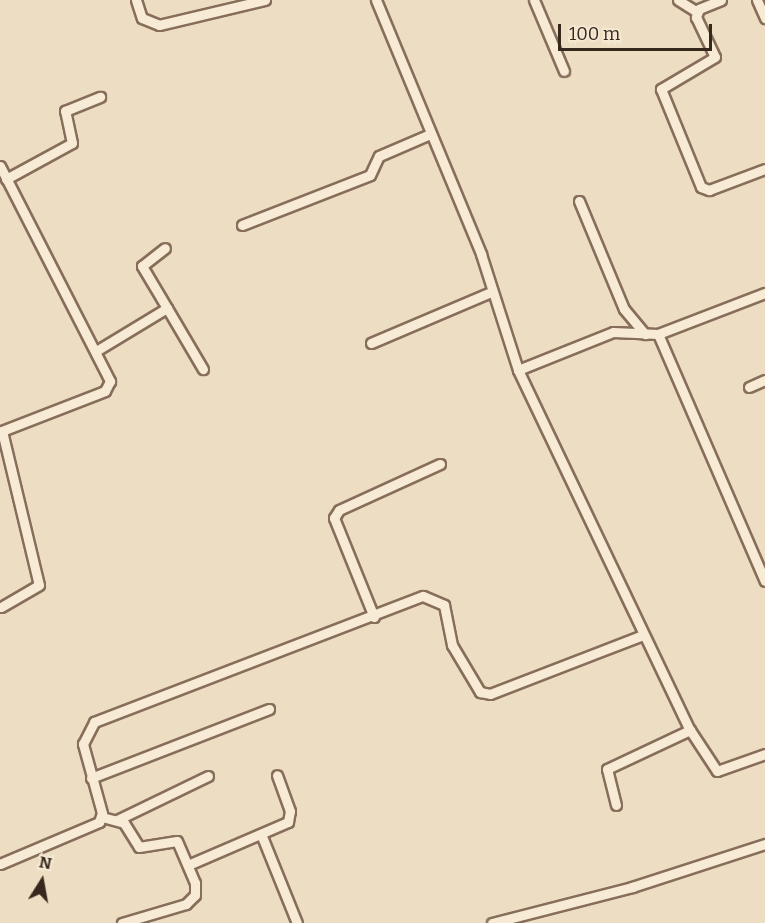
<!DOCTYPE html>
<html>
<head>
<meta charset="utf-8">
<style>
  body { margin:0 }
  #map { position:relative; width:765px; height:923px; overflow:hidden; background:#edddc3; font-family:Bitter,serif }
  div>[style] { position:absolute }
  [style*='--x'] { left:calc(var(--x)*1px); top:calc(var(--y)*1px); width:calc(var(--w)*1px); rotate:calc(var(--a)*1deg) }
  .roads { filter:drop-shadow(2px 0 #876e5a) drop-shadow(-2px 0 #876e5a) drop-shadow(0 2px #876e5a) drop-shadow(0 -2px #876e5a) }
  .street>* { height:9px; margin:-4.5px; padding:0 4.5px; transform-origin:4.5px; border-radius:4.5px; background:#f8ebd6 }
  span { translate:-50% -50%; white-space:nowrap; text-align:center; line-height:1.15; -webkit-text-stroke:4.5px #f5e8d2; paint-order:stroke }
  .north { position:absolute; left:12px; top:851px; width:60px; height:60px; -webkit-text-stroke:4px #f5e8d2; paint-order:stroke; rotate:11deg; font-size:16px; font-weight:700; line-height:24px; text-align:center; color:#37281e }
  .north::after { content:''; display:block; margin:auto; width:21px; height:27px; background:#37281e; clip-path:polygon(50% 0,100% 100%,50% 72%,0 100%) }
  .scale { position:absolute; left:558px; top:24px; width:154px; height:27px; box-sizing:border-box; border:3px solid #37281e; border-top:0; padding-left:8px; font-size:18px; line-height:21px; white-space:nowrap; color:#37281e; -webkit-text-stroke:4px #f5e8d2; paint-order:stroke }
</style>
</head>
<body>
<div id="map">
  <div class="roads">
    <div class="street">
      <i style="--x:136;--y:0;--w:19;--a:72"></i>
      <i style="--x:142;--y:18;--w:18;--a:22"></i>
      <i style="--x:159;--y:25;--w:109;--a:-13.3"></i>
      <i style="--x:376;--y:0;--w:275;--a:67.5"></i>
      <i style="--x:481;--y:254;--w:122;--a:72.3"></i>
      <i style="--x:518;--y:370;--w:399;--a:64.5"></i>
      <i style="--x:690;--y:730;--w:49;--a:56.6"></i>
      <i style="--x:717;--y:771;--w:51;--a:-19.5"></i>
      <i style="--x:534;--y:0;--w:77;--a:67.1"></i>
      <i style="--x:678;--y:0;--w:22;--a:32"></i>
      <i style="--x:721;--y:0;--w:24;--a:158"></i>
      <i style="--x:699;--y:9;--w:9;--a:111"></i>
      <i style="--x:696;--y:17;--w:44;--a:64.6"></i>
      <i style="--x:715;--y:57;--w:63;--a:149.3"></i>
      <i style="--x:661;--y:89;--w:106;--a:67.8"></i>
      <i style="--x:701;--y:187;--w:9;--a:21"></i>
      <i style="--x:709;--y:190;--w:60;--a:-20.6"></i>
      <i style="--x:757;--y:0;--w:20;--a:66"></i>
      <i style="--x:0;--y:166;--w:242;--a:62.9"></i>
      <i style="--x:110;--y:381;--w:11;--a:117"></i>
      <i style="--x:105;--y:391;--w:110;--a:158.8"></i>
      <i style="--x:2;--y:431;--w:158;--a:76.5"></i>
      <i style="--x:39;--y:585;--w:44;--a:149.9"></i>
      <i style="--x:6;--y:179;--w:75;--a:-28.6"></i>
      <i style="--x:72;--y:143;--w:33;--a:-102"></i>
      <i style="--x:65;--y:111;--w:38;--a:-22"></i>
      <i style="--x:579;--y:201;--w:117;--a:67.4"></i>
      <i style="--x:624;--y:309;--w:33;--a:50"></i>
      <i style="--x:242;--y:225;--w:137;--a:-21.3"></i>
      <i style="--x:370;--y:175;--w:21;--a:-65"></i>
      <i style="--x:379;--y:156;--w:56;--a:-23.3"></i>
      <i style="--x:167;--y:308;--w:71;--a:59.5"></i>
      <i style="--x:658;--y:334;--w:269;--a:66.6"></i>
      <i style="--x:371;--y:343;--w:130;--a:-23"></i>
      <i style="--x:96;--y:351;--w:83;--a:-31.2"></i>
      <i style="--x:167;--y:308;--w:49;--a:-120.8"></i>
      <i style="--x:142;--y:266;--w:29;--a:-38"></i>
      <i style="--x:518;--y:370;--w:102;--a:-21.8"></i>
      <i style="--x:613;--y:332;--w:45;--a:2.5"></i>
      <i style="--x:658;--y:334;--w:115;--a:-21"></i>
      <i style="--x:749;--y:387;--w:17;--a:-24"></i>
      <i style="--x:374;--y:617;--w:107;--a:-112"></i>
      <i style="--x:334;--y:518;--w:9;--a:-58"></i>
      <i style="--x:339;--y:510;--w:111;--a:-24.5"></i>
      <i style="--x:91;--y:778;--w:191;--a:-21.2"></i>
      <i style="--x:616;--y:805;--w:37;--a:-104"></i>
      <i style="--x:607;--y:769;--w:92;--a:-25.2"></i>
      <i style="--x:102;--y:817;--w:23;--a:15"></i>
      <i style="--x:124;--y:823;--w:28;--a:58"></i>
      <i style="--x:139;--y:847;--w:38;--a:-9"></i>
      <i style="--x:177;--y:841;--w:46;--a:66.8"></i>
      <i style="--x:195;--y:883;--w:12;--a:90"></i>
      <i style="--x:195;--y:895;--w:13;--a:135"></i>
      <i style="--x:186;--y:904;--w:67;--a:163.5"></i>
      <i style="--x:117;--y:820;--w:101;--a:-25.8"></i>
      <i style="--x:261;--y:834;--w:96;--a:68"></i>
      <i style="--x:0;--y:864;--w:108;--a:-23"></i>
      <i style="--x:99;--y:822;--w:9;--a:-72"></i>
      <i style="--x:102;--y:813;--w:72;--a:-105.4"></i>
      <i style="--x:83;--y:744;--w:25;--a:-63"></i>
      <i style="--x:94;--y:722;--w:352;--a:-21"></i>
      <i style="--x:423;--y:596;--w:23;--a:23"></i>
      <i style="--x:444;--y:605;--w:41;--a:78.7"></i>
      <i style="--x:452;--y:645;--w:55;--a:59.2"></i>
      <i style="--x:480;--y:692;--w:10;--a:11"></i>
      <i style="--x:490;--y:694;--w:164;--a:-21.1"></i>
      <i style="--x:188;--y:865;--w:109;--a:-23.3"></i>
      <i style="--x:288;--y:822;--w:11;--a:-80"></i>
      <i style="--x:290;--y:811;--w:38;--a:-110"></i>
      <i style="--x:492;--y:923;--w:145;--a:-14.4"></i>
      <i style="--x:632;--y:887;--w:140;--a:-17.9"></i>
    </div>
  </div>
  <div class="north">N</div>
  <div class="scale">100 m</div>
</div>
</body>
</html>
